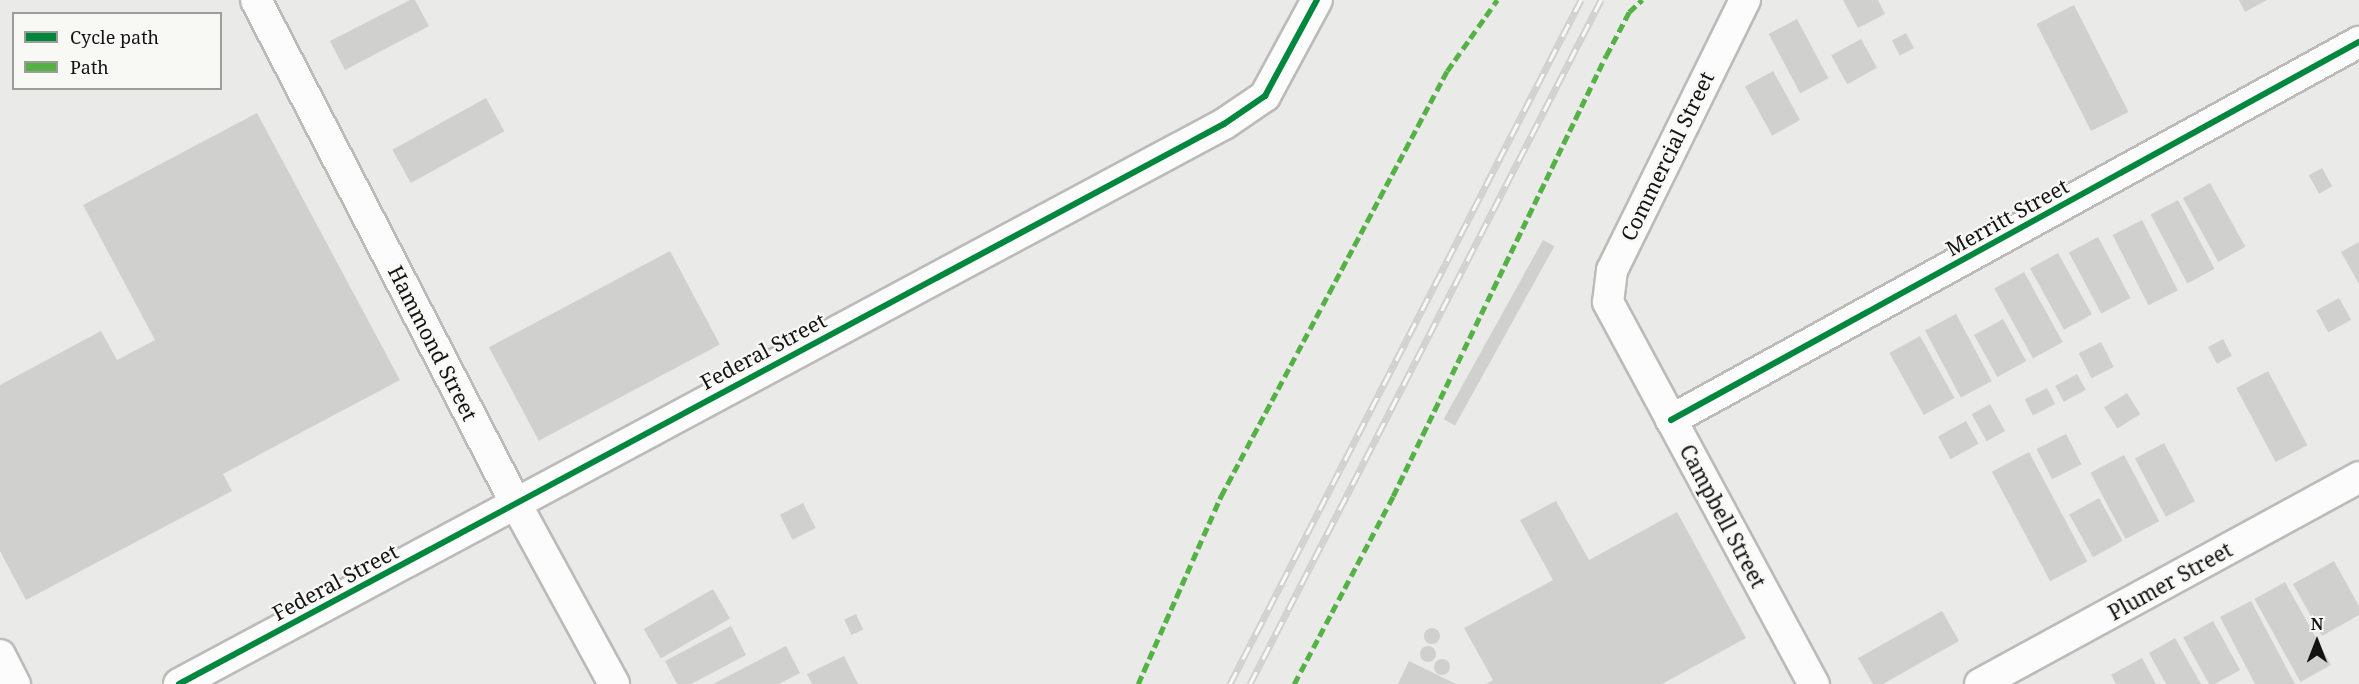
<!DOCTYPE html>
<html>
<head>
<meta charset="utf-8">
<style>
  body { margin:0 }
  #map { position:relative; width:2359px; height:684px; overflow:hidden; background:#eaeae9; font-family:"Noto Serif",serif }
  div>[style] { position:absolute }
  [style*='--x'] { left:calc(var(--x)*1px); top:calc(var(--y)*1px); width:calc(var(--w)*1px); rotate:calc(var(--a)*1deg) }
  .building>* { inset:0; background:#d0d0cf; transform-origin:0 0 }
  .round { border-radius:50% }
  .roads { filter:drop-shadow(2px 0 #bbbbba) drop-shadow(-2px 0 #bbbbba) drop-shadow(0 2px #bbbbba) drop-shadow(0 -2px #bbbbba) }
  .street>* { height:30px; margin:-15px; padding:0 15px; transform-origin:15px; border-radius:15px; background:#fcfcfc }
  .rail>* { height:7px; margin-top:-3.5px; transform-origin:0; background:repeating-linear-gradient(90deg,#f8f9f5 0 14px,#d1d1d1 0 28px); box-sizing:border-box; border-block:2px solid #d1d1d1 }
  .quiet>* { height:4.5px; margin-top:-2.25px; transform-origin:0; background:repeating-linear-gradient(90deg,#54b144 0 9px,transparent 0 13.5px) }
  .cycleway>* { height:6px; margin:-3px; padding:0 3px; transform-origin:3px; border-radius:3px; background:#00873e }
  span { translate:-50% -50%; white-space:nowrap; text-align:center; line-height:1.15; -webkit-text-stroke:4.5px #f8f9f5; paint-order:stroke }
  .street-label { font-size:21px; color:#121312 }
  .legend { position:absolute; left:12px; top:12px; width:210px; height:78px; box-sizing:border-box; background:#f8f9f5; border:2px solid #9c9d9a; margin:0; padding:8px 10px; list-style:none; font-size:18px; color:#121312 }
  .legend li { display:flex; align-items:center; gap:12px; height:30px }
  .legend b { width:30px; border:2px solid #9c9d9a }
  .north { position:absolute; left:2287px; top:612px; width:60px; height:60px; -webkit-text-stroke:4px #f8f9f5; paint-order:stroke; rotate:0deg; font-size:16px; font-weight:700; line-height:24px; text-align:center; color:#121312 }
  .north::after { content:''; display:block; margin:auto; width:21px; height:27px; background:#121312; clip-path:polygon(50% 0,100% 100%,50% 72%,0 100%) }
</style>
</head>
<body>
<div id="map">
  <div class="building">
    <i style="clip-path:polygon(410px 0,415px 0,429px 26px,345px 70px,330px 41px)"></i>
    <i style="clip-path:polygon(1843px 0,1878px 0,1885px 14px,1858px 28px)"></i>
    <i style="clip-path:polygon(2239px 0,2267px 0,2245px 12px)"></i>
    <i style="left:2074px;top:5px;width:120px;height:42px;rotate:63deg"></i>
    <i style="left:1797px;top:19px;width:67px;height:32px;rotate:62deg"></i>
    <i style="left:1906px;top:33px;width:17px;height:16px;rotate:62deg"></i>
    <i style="left:1861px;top:39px;width:33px;height:34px;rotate:61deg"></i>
    <i style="left:1773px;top:71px;width:56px;height:32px;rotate:61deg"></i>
    <i style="left:486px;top:98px;width:38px;height:107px;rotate:61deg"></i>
    <i style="clip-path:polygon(257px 113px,400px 380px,223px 474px,232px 491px,26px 600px,0 551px,0 385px,101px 331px,117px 360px,155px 340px,83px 205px)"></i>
    <i style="left:2322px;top:168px;width:21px;height:15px;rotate:61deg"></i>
    <i style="left:2210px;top:183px;width:73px;height:31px;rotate:61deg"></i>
    <i style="left:2178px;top:200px;width:78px;height:31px;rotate:62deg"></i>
    <i style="left:2142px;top:220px;width:79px;height:33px;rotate:63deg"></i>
    <i style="left:2098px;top:237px;width:69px;height:33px;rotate:62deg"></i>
    <i style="left:1543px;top:240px;width:13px;height:205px;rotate:29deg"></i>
    <i style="clip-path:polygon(2359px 242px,2359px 284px,2341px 252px)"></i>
    <i style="left:670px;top:251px;width:106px;height:205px;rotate:62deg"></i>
    <i style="left:2058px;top:253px;width:70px;height:32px;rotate:61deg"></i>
    <i style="left:2024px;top:272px;width:80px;height:34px;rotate:61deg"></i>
    <i style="left:2339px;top:298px;width:25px;height:26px;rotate:61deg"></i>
    <i style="left:1956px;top:314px;width:76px;height:35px;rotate:62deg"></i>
    <i style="left:2003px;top:319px;width:48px;height:33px;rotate:61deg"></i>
    <i style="left:1920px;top:336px;width:71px;height:35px;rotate:61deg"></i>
    <i style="left:2223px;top:339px;width:19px;height:17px;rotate:62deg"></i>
    <i style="left:2101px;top:342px;width:28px;height:25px;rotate:63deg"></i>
    <i style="left:2268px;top:371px;width:84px;height:36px;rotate:62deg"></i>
    <i style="left:2077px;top:374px;width:18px;height:25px;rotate:61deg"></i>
    <i style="left:2047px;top:388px;width:18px;height:25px;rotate:63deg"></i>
    <i style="left:2127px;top:393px;width:25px;height:27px;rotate:58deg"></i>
    <i style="left:1990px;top:404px;width:31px;height:21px;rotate:61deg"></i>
    <i style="left:1966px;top:421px;width:26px;height:32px;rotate:61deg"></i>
    <i style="left:2066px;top:434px;width:34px;height:33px;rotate:63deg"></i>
    <i style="left:2164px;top:443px;width:66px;height:33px;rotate:62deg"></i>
    <i style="left:2029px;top:452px;width:124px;height:42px;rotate:62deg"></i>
    <i style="left:2124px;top:455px;width:75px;height:38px;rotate:62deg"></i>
    <i style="left:2099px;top:498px;width:49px;height:34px;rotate:61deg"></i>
    <i style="clip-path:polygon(1556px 501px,1589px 560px,1677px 512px,1746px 638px,1662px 684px,1486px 684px,1493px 680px,1464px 628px,1553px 580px,1520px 520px)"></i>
    <i style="left:803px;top:503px;width:28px;height:26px;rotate:63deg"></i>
    <i style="clip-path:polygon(2334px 561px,2359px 606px,2359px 615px,2322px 636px,2293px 584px)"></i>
    <i style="left:2285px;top:582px;width:95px;height:35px;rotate:61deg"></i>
    <i style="left:713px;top:589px;width:34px;height:80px;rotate:60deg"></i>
    <i style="clip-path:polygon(2251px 601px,2295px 684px,2255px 684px,2220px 617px)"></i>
    <i style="clip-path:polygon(1942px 611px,1959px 641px,1883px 684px,1873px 684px,1858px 658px)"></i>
    <i style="left:856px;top:614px;width:17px;height:13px;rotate:65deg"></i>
    <i style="left:2213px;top:621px;width:56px;height:34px;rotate:61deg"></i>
    <i style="clip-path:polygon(731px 626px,746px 655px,691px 684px,677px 684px,665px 661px)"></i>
    <i class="round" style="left:1424px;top:628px;width:16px;height:16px"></i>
    <i style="clip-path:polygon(2175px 638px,2201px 684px,2166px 684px,2149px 653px)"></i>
    <i style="clip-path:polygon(786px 646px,800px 673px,779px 684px,713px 684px)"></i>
    <i class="round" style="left:1420px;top:646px;width:16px;height:16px"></i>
    <i style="clip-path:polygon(844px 656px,858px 684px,812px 684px,807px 674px)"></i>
    <i style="clip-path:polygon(2142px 658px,2156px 684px,2116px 684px,2111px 675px)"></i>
    <i class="round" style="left:1434px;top:659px;width:16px;height:16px"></i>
    <i style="clip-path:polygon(1409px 661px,1456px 684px,1398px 684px)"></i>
  </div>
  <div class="roads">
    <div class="street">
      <i style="--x:256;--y:0;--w:567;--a:62.71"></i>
      <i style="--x:516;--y:504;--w:205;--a:61.4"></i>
      <i style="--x:1745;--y:0;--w:301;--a:116.2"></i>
      <i style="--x:1612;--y:270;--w:32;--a:97"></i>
      <i style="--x:1608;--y:302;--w:434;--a:61.7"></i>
      <i style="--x:1671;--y:420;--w:785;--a:-28.79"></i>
      <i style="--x:0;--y:655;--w:33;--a:63"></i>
      <i style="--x:179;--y:684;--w:1186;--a:-28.19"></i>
      <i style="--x:1224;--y:124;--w:50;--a:-34.3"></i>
      <i style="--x:1265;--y:96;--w:109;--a:-61.6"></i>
      <i style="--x:1980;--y:684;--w:432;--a:-28.6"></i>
    </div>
  </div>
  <div class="rail">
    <i style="--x:1230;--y:684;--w:769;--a:-62.84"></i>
    <i style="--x:1250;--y:684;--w:769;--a:-62.84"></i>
  </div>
  <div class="quiet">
    <i style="--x:1138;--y:684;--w:206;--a:-66.2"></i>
    <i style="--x:1221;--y:496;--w:481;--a:-62"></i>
    <i style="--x:1447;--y:71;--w:87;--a:-54.8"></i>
    <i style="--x:1294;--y:684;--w:212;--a:-62.2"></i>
    <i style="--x:1393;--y:496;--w:489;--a:-64.2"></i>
    <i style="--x:1606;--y:56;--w:50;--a:-62.4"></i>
    <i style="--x:1629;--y:12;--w:18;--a:-43"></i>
  </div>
  <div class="cycleway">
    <i style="--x:1671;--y:420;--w:785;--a:-28.79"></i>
    <i style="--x:179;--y:684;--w:1186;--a:-28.19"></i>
    <i style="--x:1224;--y:124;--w:50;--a:-34.3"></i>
    <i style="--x:1265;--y:96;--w:109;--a:-61.6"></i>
  </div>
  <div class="street-label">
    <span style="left:1667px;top:156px;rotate:-64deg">Commercial Street</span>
    <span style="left:2007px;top:217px;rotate:-29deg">Merritt Street</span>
    <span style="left:433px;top:343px;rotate:63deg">Hammond Street</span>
    <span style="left:763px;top:351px;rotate:-28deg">Federal Street</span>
    <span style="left:1723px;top:516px;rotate:62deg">Campbell Street</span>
    <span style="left:2170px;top:581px;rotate:-29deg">Plumer Street</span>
    <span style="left:335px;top:582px;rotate:-28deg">Federal Street</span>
  </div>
  <ul class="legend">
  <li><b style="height:8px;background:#00873e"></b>Cycle path</li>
  <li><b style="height:8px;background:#54b144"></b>Path</li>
  </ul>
  <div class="north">N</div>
</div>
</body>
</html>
